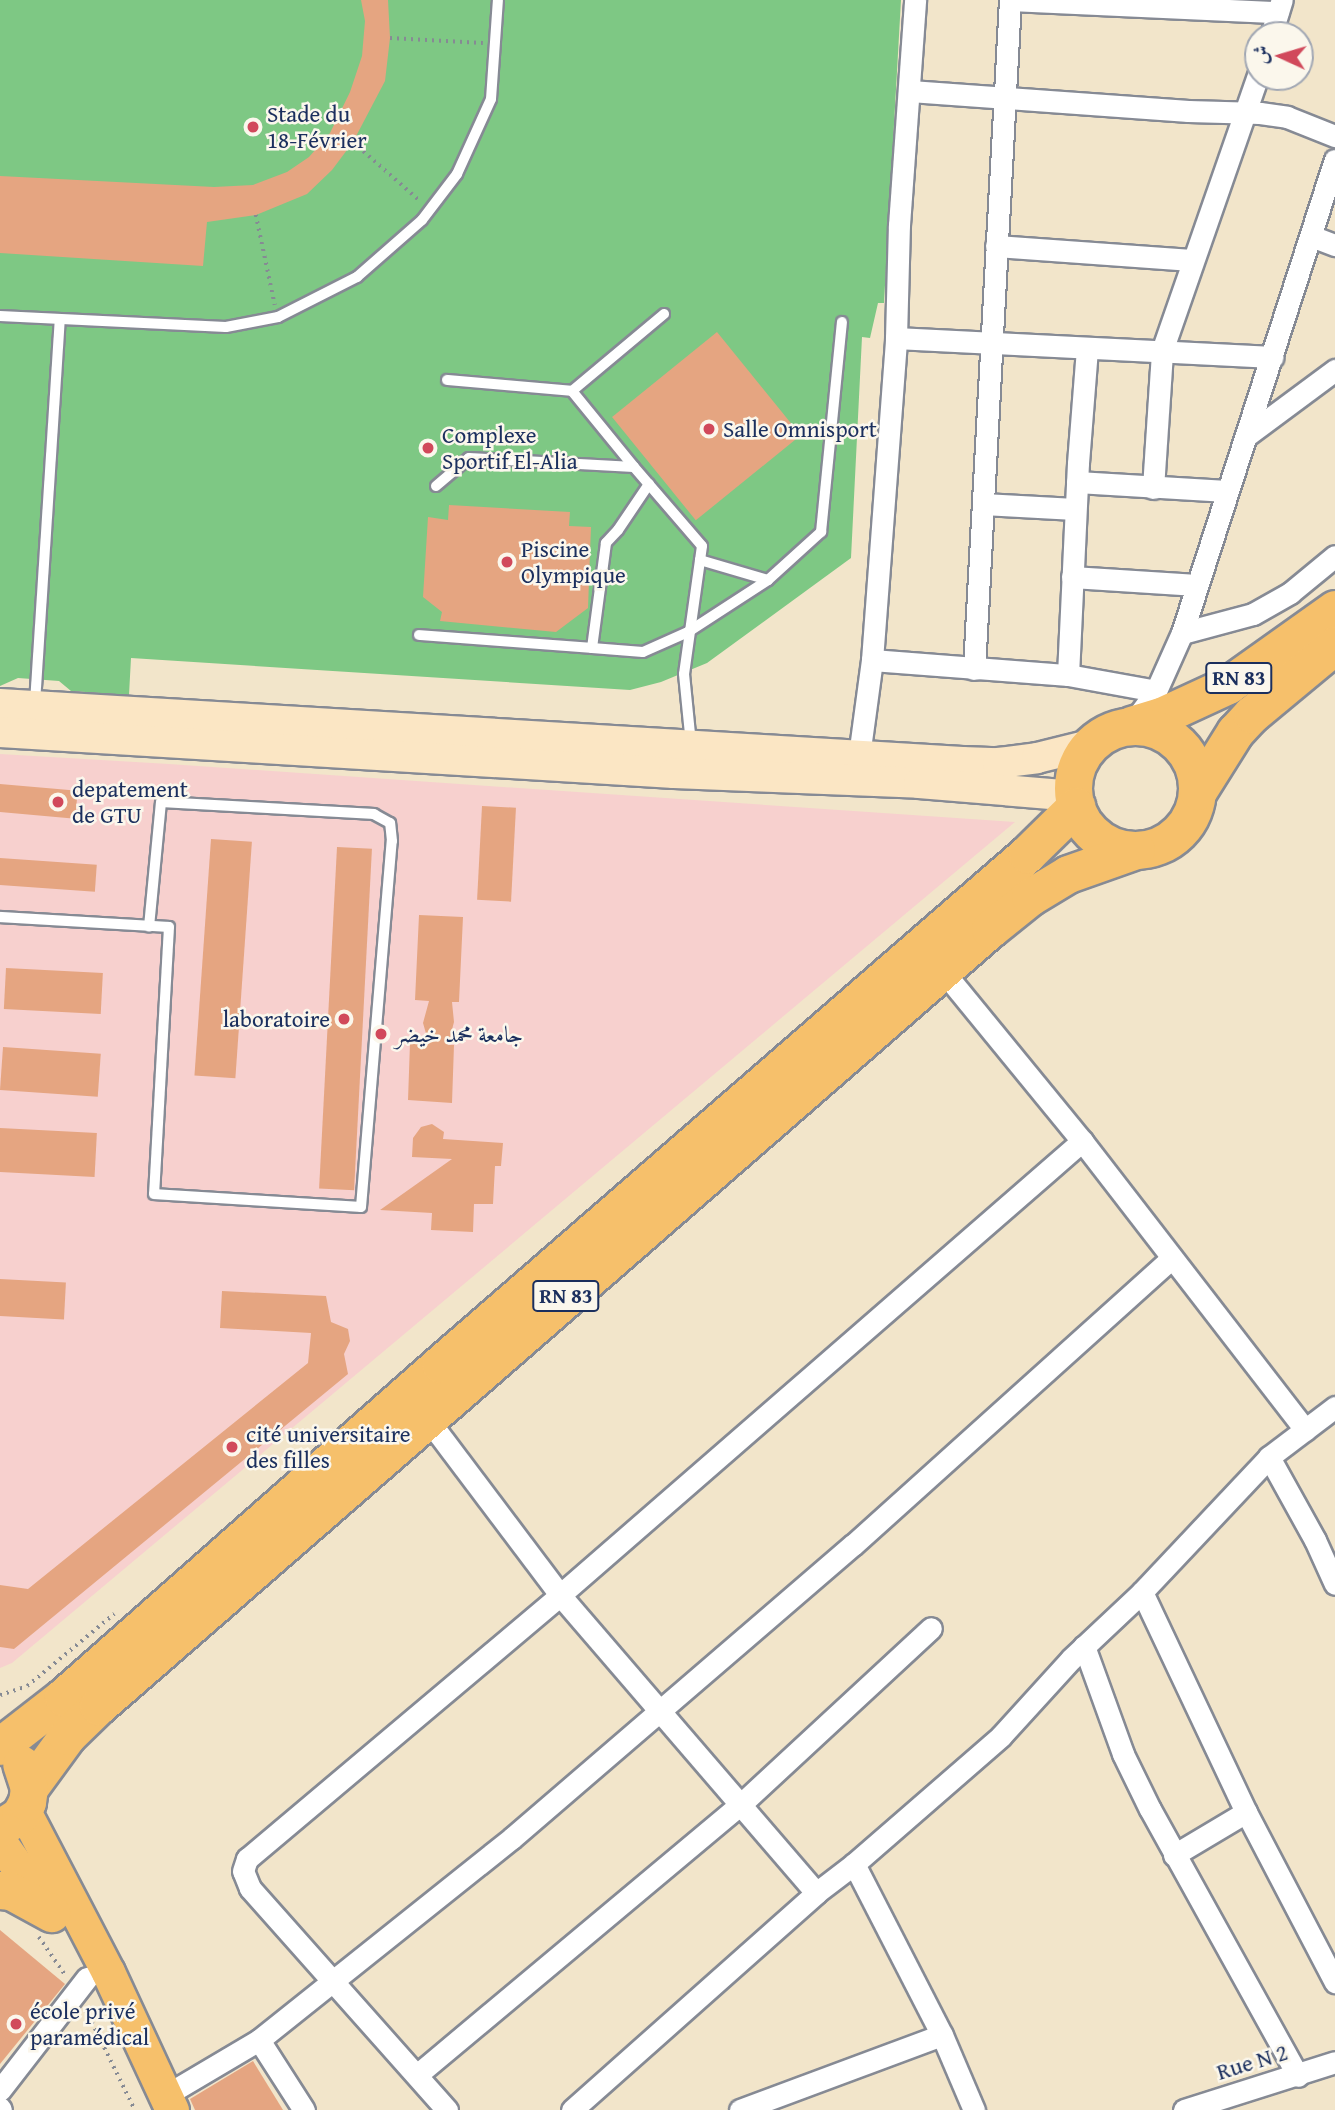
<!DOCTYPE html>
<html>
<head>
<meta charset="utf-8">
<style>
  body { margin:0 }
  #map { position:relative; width:1335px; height:2110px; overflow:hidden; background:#f2e5ca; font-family:"Gentium Book Plus",Amiri,serif }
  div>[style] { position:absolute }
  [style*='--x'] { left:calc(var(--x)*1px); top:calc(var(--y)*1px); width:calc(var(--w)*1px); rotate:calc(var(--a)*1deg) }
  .built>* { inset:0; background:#f7d0ce }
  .green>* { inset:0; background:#7ec884 }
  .building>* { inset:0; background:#e5a581; transform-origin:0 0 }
  .path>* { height:3.5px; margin-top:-1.75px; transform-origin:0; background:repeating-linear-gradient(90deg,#868a94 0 2px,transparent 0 7px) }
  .roads { filter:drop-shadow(2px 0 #868a94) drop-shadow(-2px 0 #868a94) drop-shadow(0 2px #868a94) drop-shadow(0 -2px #868a94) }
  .lane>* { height:10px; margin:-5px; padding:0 5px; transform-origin:5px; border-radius:5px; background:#fff }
  .street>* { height:21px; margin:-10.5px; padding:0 10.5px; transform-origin:10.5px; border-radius:10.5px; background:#fff }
  .secondary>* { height:30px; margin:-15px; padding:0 15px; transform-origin:15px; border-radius:15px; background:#fbe6c4 }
  .primary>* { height:33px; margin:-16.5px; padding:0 16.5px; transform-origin:16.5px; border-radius:16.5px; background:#f6c06b }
  .highway>* { height:37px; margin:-18.5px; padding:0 18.5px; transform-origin:18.5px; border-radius:18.5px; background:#f6c06b }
  .highway>.ring { margin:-18.5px; padding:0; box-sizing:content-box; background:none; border:37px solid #f6c06b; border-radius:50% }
  .dots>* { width:19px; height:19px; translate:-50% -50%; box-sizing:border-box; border:4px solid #fbf7ec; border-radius:50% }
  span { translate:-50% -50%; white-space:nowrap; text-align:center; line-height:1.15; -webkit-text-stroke:5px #fbf7ec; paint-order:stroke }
  .shield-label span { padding:2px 5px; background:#fbf7ec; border:2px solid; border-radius:5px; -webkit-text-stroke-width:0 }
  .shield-label { font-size:21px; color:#1b2f5e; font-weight:700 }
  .poi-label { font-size:23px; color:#1b2f5e }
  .left { translate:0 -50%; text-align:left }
  .right { translate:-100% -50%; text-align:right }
  .street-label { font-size:23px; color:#1b2f5e }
  .north { position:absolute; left:1244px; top:21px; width:70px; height:70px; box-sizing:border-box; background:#fbf7ec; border:2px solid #a1a7b3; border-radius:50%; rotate:274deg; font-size:19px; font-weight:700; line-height:28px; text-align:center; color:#1b2f5e }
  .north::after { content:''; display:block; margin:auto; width:24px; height:32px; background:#d1495b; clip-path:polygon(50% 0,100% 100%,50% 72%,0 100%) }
</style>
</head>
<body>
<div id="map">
  <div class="built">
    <i style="clip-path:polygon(0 754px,169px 764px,1015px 822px,12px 1663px,0 1668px)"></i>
  </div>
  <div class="green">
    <i style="clip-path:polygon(0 0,901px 0,884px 303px,878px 303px,870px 338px,862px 337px,851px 558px,707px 663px,661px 682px,630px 690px,131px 658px,129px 695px,71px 691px,59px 681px,18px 678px,0 686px)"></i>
  </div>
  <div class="building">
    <i style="clip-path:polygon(361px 0,388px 0,390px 38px,385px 81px,353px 142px,332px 170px,307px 194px,256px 215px,207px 222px,203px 266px,0 253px,0 176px,214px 187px,253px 185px,287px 172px,309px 157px,330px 133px,350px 92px,362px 56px,365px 21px)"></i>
    <i style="left:717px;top:332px;width:133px;height:135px;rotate:51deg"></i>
    <i style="clip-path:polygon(449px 505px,570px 512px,569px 526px,591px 527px,588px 608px,556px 632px,440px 621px,442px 612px,423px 597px,428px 517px,448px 520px)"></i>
    <i style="left:0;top:784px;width:78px;height:28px;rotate:5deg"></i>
    <i style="left:482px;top:806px;width:34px;height:94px;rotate:3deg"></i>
    <i style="left:211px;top:839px;width:41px;height:237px;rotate:4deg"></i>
    <i style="left:337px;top:847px;width:35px;height:342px;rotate:3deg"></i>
    <i style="left:0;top:858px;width:97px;height:27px;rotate:4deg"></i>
    <i style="clip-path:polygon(419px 915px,463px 917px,459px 1002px,452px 1002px,454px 1022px,448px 1045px,454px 1045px,452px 1103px,408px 1100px,410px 1043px,429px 1044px,423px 1023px,429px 1001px,415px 1000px)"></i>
    <i style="left:6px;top:968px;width:97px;height:41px;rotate:3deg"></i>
    <i style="left:3px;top:1047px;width:98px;height:43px;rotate:4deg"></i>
    <i style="clip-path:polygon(432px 1124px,444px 1132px,443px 1139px,503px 1143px,501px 1166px,495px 1166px,493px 1204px,474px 1204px,473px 1232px,431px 1230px,432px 1213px,380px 1210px,452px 1159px,412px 1157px,413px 1138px,421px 1127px)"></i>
    <i style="left:0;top:1128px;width:97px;height:44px;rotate:3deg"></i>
    <i style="left:0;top:1279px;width:66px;height:37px;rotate:3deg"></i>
    <i style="clip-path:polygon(222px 1291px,326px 1296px,331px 1322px,348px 1329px,350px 1341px,344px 1354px,348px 1374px,14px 1649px,0 1647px,0 1585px,28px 1589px,308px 1363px,311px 1333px,220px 1328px)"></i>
    <i style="clip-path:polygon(0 1930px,65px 1984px,0 2064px)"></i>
    <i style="clip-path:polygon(253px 2061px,283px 2110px,195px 2110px,190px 2099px)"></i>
  </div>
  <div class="path">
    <i style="--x:390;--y:38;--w:93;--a:3.1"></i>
    <i style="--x:353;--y:142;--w:91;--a:41.4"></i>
    <i style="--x:256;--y:215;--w:92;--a:78.1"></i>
    <i style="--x:0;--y:1695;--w:28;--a:-18"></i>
    <i style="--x:27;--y:1686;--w:113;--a:-39.6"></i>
    <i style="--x:39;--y:1937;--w:47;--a:55.3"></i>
    <i style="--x:86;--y:2010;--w:111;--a:63.9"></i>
  </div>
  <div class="roads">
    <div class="lane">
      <i style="--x:0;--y:316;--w:226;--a:2.8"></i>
      <i style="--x:226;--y:327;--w:53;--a:-10.9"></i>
      <i style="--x:278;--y:317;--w:89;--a:-26.9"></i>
      <i style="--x:357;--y:277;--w:86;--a:-41.2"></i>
      <i style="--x:422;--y:220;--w:58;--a:-52.7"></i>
      <i style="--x:457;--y:174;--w:82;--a:-65.6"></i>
      <i style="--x:491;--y:99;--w:99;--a:-86"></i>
      <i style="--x:447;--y:380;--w:125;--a:5"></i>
      <i style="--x:572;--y:391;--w:98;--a:50.8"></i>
      <i style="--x:572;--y:391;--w:120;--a:-39.9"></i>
      <i style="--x:649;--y:484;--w:55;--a:124"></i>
      <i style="--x:618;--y:530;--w:18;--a:133"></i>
      <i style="--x:606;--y:543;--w:106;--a:97.6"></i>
      <i style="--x:592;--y:648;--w:51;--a:4.5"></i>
      <i style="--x:643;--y:652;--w:49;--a:-24"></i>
      <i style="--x:688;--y:632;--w:95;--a:-33"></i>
      <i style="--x:768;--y:580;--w:71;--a:-163.6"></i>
      <i style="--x:436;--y:486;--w:43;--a:-40.3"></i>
      <i style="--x:469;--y:458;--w:165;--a:3.1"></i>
      <i style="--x:634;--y:467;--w:104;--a:49.3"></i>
      <i style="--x:702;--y:546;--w:129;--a:98"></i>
      <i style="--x:684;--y:674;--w:70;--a:84.3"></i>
      <i style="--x:768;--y:580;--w:72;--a:-42.2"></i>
      <i style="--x:821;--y:532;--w:211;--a:-84.3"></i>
      <i style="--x:419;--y:635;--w:173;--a:4.3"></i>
      <i style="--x:35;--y:703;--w:384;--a:-86.3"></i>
      <i style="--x:0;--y:917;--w:169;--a:3.4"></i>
      <i style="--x:169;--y:927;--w:267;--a:93.2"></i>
      <i style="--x:154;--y:1194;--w:207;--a:3.6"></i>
      <i style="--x:361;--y:1207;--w:367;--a:-85.2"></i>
      <i style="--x:392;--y:841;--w:18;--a:-96"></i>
      <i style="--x:390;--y:823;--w:18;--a:-151"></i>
      <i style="--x:374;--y:814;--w:213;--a:-176.8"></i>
      <i style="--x:161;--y:802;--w:125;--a:95.5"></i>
    </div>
    <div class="street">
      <i style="--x:1010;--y:0;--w:268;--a:2.6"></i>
      <i style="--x:1271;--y:35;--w:37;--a:-73"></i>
      <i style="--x:910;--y:91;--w:279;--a:4.1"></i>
      <i style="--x:1188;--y:111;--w:72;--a:1.6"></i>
      <i style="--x:1260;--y:113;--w:27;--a:8"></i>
      <i style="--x:1287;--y:117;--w:52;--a:21.6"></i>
      <i style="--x:1311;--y:236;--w:26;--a:21"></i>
      <i style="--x:996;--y:246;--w:196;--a:4.1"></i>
      <i style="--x:896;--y:338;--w:377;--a:2.9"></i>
      <i style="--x:1246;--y:436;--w:111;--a:-36.6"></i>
      <i style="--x:1077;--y:482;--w:150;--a:3.4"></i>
      <i style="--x:1153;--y:488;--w:137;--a:-86.2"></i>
      <i style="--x:1162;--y:351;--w:292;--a:-70.8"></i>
      <i style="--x:983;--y:504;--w:92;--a:3.1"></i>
      <i style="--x:1072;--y:577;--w:125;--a:3.7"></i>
      <i style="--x:1182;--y:633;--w:73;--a:-15"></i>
      <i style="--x:1253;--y:614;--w:43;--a:-29.6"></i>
      <i style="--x:1290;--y:593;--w:58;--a:-39.4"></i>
      <i style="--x:872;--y:660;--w:197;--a:4.4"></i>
      <i style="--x:1068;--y:675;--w:89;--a:10.3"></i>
      <i style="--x:974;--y:669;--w:670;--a:-86.92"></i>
      <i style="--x:1068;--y:675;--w:212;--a:-87.3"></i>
      <i style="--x:1078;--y:463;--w:115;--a:-85.5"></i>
      <i style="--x:1132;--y:724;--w:41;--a:-54"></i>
      <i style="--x:1156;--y:691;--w:64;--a:-65.9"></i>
      <i style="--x:1182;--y:633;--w:497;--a:-72.1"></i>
      <i style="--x:859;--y:756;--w:97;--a:-82.3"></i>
      <i style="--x:872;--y:660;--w:323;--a:-85.7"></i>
      <i style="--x:896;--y:338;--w:113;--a:-88.5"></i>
      <i style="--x:899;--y:225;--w:226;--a:-85.9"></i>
      <i style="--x:942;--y:970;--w:221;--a:50.7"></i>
      <i style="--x:1082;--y:1141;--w:365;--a:52.3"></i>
      <i style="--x:426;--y:1417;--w:223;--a:53"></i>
      <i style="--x:560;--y:1595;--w:393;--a:49.3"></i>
      <i style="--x:1269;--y:1457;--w:95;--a:61"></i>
      <i style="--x:1315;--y:1540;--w:48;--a:65.6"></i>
      <i style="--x:1142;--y:1592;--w:243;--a:64.7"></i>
      <i style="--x:1246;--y:1812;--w:192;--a:62.4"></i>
      <i style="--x:1084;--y:1646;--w:115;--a:70.1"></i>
      <i style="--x:1123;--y:1754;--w:61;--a:63.9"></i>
      <i style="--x:1150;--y:1809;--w:305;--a:61"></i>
      <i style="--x:1174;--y:1855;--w:84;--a:-30.8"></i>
      <i style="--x:854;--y:1864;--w:192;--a:62.8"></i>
      <i style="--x:942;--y:2035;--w:82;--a:66.9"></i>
      <i style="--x:259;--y:2040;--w:83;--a:57.3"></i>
      <i style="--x:418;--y:2074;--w:420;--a:-39.9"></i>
      <i style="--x:740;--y:1805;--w:260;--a:-42.8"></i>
      <i style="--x:0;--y:2090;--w:142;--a:-52.2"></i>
      <i style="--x:166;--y:2095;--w:108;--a:-30.6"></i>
      <i style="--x:259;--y:2040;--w:324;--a:-38.6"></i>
      <i style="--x:512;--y:1838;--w:450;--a:-40.7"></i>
      <i style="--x:853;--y:1545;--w:429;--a:-42"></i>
      <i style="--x:0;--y:2108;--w:2;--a:63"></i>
      <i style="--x:447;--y:2110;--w:297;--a:-131.6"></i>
      <i style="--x:250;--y:1888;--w:18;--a:-112"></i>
      <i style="--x:243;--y:1871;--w:13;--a:-72"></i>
      <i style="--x:247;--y:1859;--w:409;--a:-40.1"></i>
      <i style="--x:560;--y:1595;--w:692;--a:-41.01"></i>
      <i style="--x:572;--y:2110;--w:327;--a:-41.6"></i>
      <i style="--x:816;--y:1893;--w:48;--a:-37.3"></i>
      <i style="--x:854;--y:1864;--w:195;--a:-41"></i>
      <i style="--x:1001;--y:1736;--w:104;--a:-47.7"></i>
      <i style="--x:1071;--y:1659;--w:98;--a:-43.3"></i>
      <i style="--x:1142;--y:1592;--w:185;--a:-46.7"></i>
      <i style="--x:1269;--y:1457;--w:83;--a:-37.1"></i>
      <i style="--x:740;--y:2110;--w:215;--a:-20.4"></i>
      <i style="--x:1184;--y:2110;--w:158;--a:-17.6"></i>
    </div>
    <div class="secondary">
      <i style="--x:0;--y:704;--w:964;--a:3.45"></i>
      <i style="--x:962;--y:762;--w:36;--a:2"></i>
      <i style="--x:998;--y:763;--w:39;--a:-7"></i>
      <i style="--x:1037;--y:758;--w:55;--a:-13.8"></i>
      <i style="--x:0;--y:732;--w:675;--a:3.48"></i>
      <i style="--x:674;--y:773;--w:245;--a:2.3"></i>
      <i style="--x:919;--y:783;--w:156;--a:4.8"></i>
    </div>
    <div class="primary">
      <i style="--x:23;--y:1809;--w:184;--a:62.5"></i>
      <i style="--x:108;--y:1972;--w:152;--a:65.1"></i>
      <i style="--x:0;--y:1842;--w:88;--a:54.7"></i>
    </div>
    <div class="highway">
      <i style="--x:1131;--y:725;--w:31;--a:-17"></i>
      <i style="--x:1161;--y:716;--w:74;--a:-24.8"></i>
      <i style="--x:1228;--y:685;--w:131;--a:-35.4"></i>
      <i class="ring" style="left:1073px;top:726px;width:87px;height:87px"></i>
      <i style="--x:1198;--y:791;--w:70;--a:-57.9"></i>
      <i style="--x:1235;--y:732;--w:25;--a:-47"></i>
      <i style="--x:1252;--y:714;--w:108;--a:-39.7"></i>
      <i style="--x:0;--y:1746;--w:80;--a:-37.9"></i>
      <i style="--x:63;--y:1697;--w:503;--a:-41.45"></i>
      <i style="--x:440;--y:1364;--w:778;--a:-40.98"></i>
      <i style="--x:1027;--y:854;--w:69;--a:-44.4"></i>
      <i style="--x:29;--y:1788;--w:64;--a:-53.8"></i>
      <i style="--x:67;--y:1736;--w:43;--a:-44.1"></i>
      <i style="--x:98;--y:1706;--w:1183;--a:-41.06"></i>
      <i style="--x:990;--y:929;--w:51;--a:-38.7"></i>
      <i style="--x:1030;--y:897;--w:44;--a:-31.2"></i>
      <i style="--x:1068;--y:874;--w:72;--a:-19.4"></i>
      <i style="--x:0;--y:1828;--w:24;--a:-33"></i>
      <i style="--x:20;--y:1815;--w:15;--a:-62"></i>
      <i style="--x:27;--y:1802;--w:14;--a:-82"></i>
      <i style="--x:29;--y:1788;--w:25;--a:-108"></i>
      <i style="--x:0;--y:1890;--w:11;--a:5"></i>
      <i style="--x:11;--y:1891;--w:46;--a:28.8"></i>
    </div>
  </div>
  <div class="dots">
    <i style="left:253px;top:127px;background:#d1495b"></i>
    <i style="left:709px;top:429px;background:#d1495b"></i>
    <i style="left:428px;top:448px;background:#d1495b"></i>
    <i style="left:507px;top:562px;background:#d1495b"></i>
    <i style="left:58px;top:802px;background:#d1495b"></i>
    <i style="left:344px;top:1019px;background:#d1495b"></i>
    <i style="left:381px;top:1034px;background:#d1495b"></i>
    <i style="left:232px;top:1447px;background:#d1495b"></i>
    <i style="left:16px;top:2024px;background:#d1495b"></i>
  </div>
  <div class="shield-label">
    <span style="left:1239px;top:678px">RN 83</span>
    <span style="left:566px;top:1296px">RN 83</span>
  </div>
  <div class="poi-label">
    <span class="left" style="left:267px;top:127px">Stade du<br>18-Février</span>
    <span class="left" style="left:723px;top:429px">Salle Omnisport</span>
    <span class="left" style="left:442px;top:448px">Complexe<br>Sportif El-Alia</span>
    <span class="left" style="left:521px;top:562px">Piscine<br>Olympique</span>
    <span class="left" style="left:72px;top:802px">depatement<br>de GTU</span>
    <span class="right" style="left:330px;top:1019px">laboratoire</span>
    <span class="left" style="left:395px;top:1034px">جامعة محمد خيضر</span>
    <span class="left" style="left:246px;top:1447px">cité universitaire<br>des filles</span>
    <span class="left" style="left:30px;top:2024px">école privé<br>paramédical</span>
  </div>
  <div class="street-label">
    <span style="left:1252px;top:2062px;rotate:-17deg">Rue N 2</span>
  </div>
  <div class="north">ش</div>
</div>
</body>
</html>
